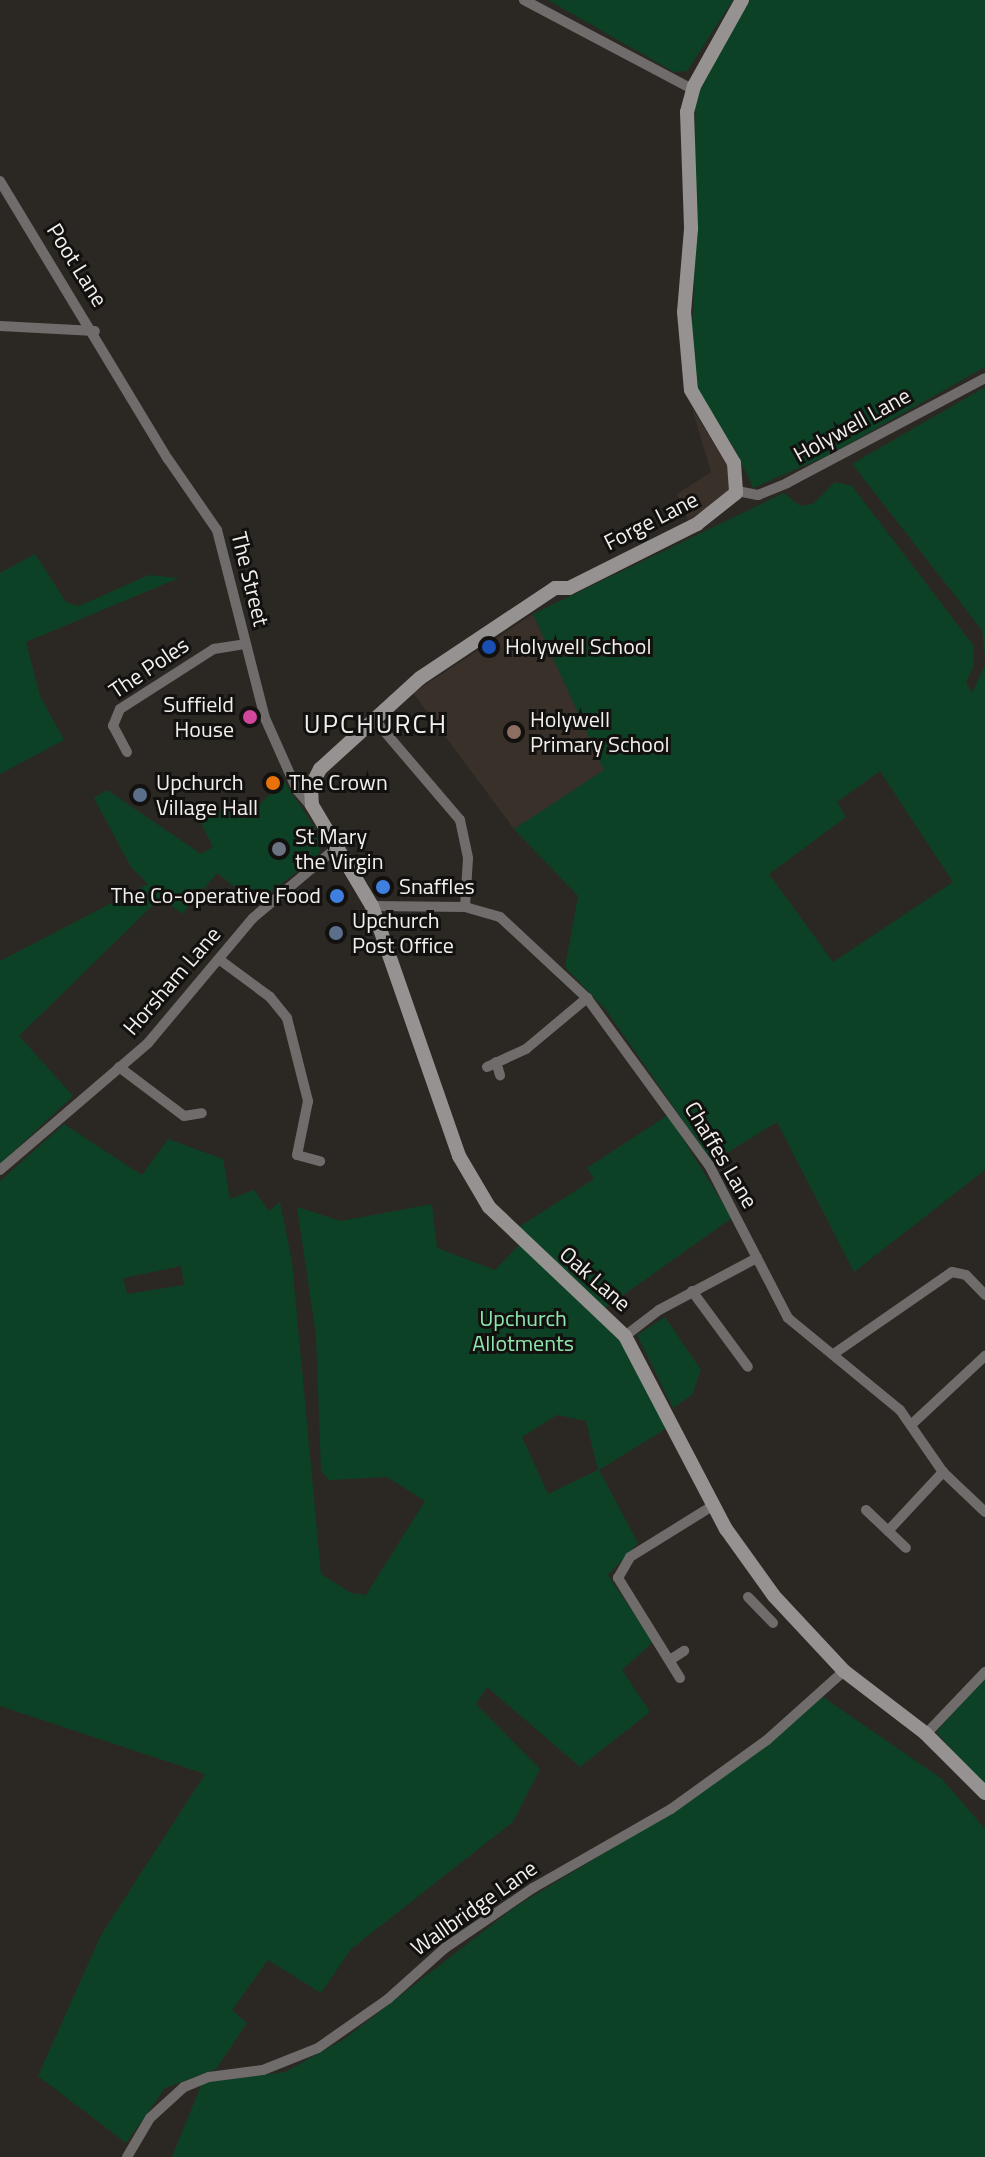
<!DOCTYPE html>
<html>
<head>
<meta charset="utf-8">
<style>
  body { margin:0 }
  #map { position:relative; width:985px; height:2157px; overflow:hidden; background:#2b2824; font-family:"Titillium Web",sans-serif }
  div>[style] { position:absolute }
  [style*='--x'] { left:calc(var(--x)*1px); top:calc(var(--y)*1px); width:calc(var(--w)*1px); rotate:calc(var(--a)*1deg) }
  .built>* { inset:0; background:#383029 }
  .green>* { inset:0; background:#0d4125 }
  .street>* { height:10px; margin:-5px; padding:0 5px; transform-origin:5px; border-radius:5px; background:#6f6c6b }
  .secondary>* { height:14px; margin:-7px; padding:0 7px; transform-origin:7px; border-radius:7px; background:#969291 }
  .dots>* { width:22px; height:22px; translate:-50% -50%; box-sizing:border-box; border:4px solid #12110f; border-radius:50% }
  span { translate:-50% -50%; white-space:nowrap; text-align:center; line-height:1.15; -webkit-text-stroke:6px #12110f; paint-order:stroke }
  .street-label { font-size:22px; color:#f2efed }
  .poi-label { font-size:22px; color:#f2efed }
  .left { translate:0 -50%; text-align:left }
  .right { translate:-100% -50%; text-align:right }
  .park-label { font-size:22px; color:#8ee6ad }
  .quarter-label { font-size:26px; color:#f2efed; letter-spacing:2px }
</style>
</head>
<body>
<div id="map">
  <div class="built">
    <i style="clip-path:polygon(692px 408px,734px 475px,730px 494px,688px 520px,677px 494px,711px 472px)"></i>
    <i style="clip-path:polygon(533px 614px,605px 771px,514px 829px,413px 693px)"></i>
  </div>
  <div class="green">
    <i style="clip-path:polygon(548px 0,733px 0,687px 71px,674px 72px)"></i>
    <i style="clip-path:polygon(750px 0,985px 0,985px 367px,831px 454px,753px 488px,736px 451px,698px 396px,689px 346px,694px 305px,695px 95px)"></i>
    <i style="clip-path:polygon(985px 387px,985px 657px,982px 630px,852px 464px)"></i>
    <i style="clip-path:polygon(evenodd,835px 482px,852px 486px,973px 645px,974px 665px,966px 683px,972px 693px,985px 665px,985px 1170px,854px 1272px,777px 1122px,712px 1162px,606px 1010px,565px 967px,578px 896px,514px 829px,604px 770px,533px 614px,784px 493px,800px 506px,813px 504px,835px 482px,880px 771px,953px 882px,833px 962px,769px 874px,846px 817px,837px 802px,880px 771px)"></i>
    <i style="clip-path:polygon(35px 554px,66px 602px,79px 606px,149px 575px,179px 578px,26px 642px,40px 696px,64px 740px,0 774px,0 573px)"></i>
    <i style="clip-path:polygon(284px 781px,323px 840px,318px 855px,256px 904px,217px 873px,182px 914px,161px 897px,19px 1036px,73px 1096px,0 1164px,0 961px,148px 884px,131px 867px,94px 798px,107px 790px,201px 854px,213px 847px,201px 823px,236px 798px,250px 813px)"></i>
    <i style="clip-path:polygon(668px 1115px,732px 1218px,605px 1308px,517px 1228px,594px 1179px,587px 1168px)"></i>
    <i style="clip-path:polygon(evenodd,64px 1124px,142px 1175px,168px 1139px,223px 1159px,230px 1199px,254px 1190px,269px 1211px,280px 1202px,292px 1262px,321px 1574px,351px 1593px,366px 1595px,425px 1501px,387px 1477px,329px 1480px,321px 1471px,316px 1335px,297px 1207px,341px 1221px,432px 1204px,437px 1248px,495px 1270px,519px 1245px,611px 1326px,670px 1426px,599px 1470px,638px 1543px,608px 1575px,653px 1642px,622px 1670px,650px 1712px,580px 1767px,487px 1687px,476px 1704px,540px 1769px,513px 1822px,351px 1949px,321px 1993px,268px 1960px,232px 2010px,247px 2023px,216px 2069px,165px 2088px,126px 2143px,38px 2076px,101px 1935px,205px 1774px,0 1706px,0 1181px,64px 1124px,181px 1266px,184px 1285px,127px 1294px,123px 1278px,181px 1266px,64px 1124px,557px 1415px,586px 1421px,598px 1470px,548px 1494px,522px 1437px,557px 1415px)"></i>
    <i style="clip-path:polygon(665px 1317px,701px 1370px,692px 1395px,673px 1408px,637px 1335px)"></i>
    <i style="clip-path:polygon(985px 1677px,985px 1787px,936px 1732px)"></i>
    <i style="clip-path:polygon(823px 1697px,942px 1779px,985px 1829px,985px 2157px,172px 2157px,202px 2083px,285px 2072px,343px 2040px,515px 1907px,677px 1809px)"></i>
  </div>
  <div class="street">
    <i style="--x:524;--y:0;--w:190;--a:27.9"></i>
    <i style="--x:0;--y:181;--w:325;--a:58.9"></i>
    <i style="--x:168;--y:459;--w:86;--a:55.4"></i>
    <i style="--x:217;--y:530;--w:194;--a:75.7"></i>
    <i style="--x:265;--y:718;--w:79;--a:66"></i>
    <i style="--x:297;--y:790;--w:23;--a:49"></i>
    <i style="--x:0;--y:326;--w:95;--a:3"></i>
    <i style="--x:737;--y:491;--w:21;--a:11"></i>
    <i style="--x:758;--y:495;--w:31;--a:-22"></i>
    <i style="--x:787;--y:483;--w:224;--a:-27.9"></i>
    <i style="--x:373;--y:718;--w:134;--a:49.5"></i>
    <i style="--x:460;--y:820;--w:39;--a:78"></i>
    <i style="--x:468;--y:858;--w:49;--a:93.5"></i>
    <i style="--x:127;--y:752;--w:30;--a:-118"></i>
    <i style="--x:113;--y:726;--w:18;--a:-68"></i>
    <i style="--x:120;--y:709;--w:112;--a:-32.6"></i>
    <i style="--x:214;--y:649;--w:31;--a:-9"></i>
    <i style="--x:372;--y:906;--w:93;--a:0.6"></i>
    <i style="--x:465;--y:907;--w:36;--a:16"></i>
    <i style="--x:500;--y:917;--w:119;--a:43"></i>
    <i style="--x:587;--y:998;--w:207;--a:53.9"></i>
    <i style="--x:709;--y:1165;--w:172;--a:62.7"></i>
    <i style="--x:788;--y:1318;--w:145;--a:39.4"></i>
    <i style="--x:900;--y:1410;--w:75;--a:55.3"></i>
    <i style="--x:943;--y:1472;--w:58;--a:43.6"></i>
    <i style="--x:220;--y:960;--w:62;--a:36.5"></i>
    <i style="--x:270;--y:997;--w:27;--a:51"></i>
    <i style="--x:287;--y:1018;--w:86;--a:75.8"></i>
    <i style="--x:308;--y:1101;--w:55;--a:101.5"></i>
    <i style="--x:297;--y:1155;--w:24;--a:15"></i>
    <i style="--x:496;--y:1062;--w:14;--a:73"></i>
    <i style="--x:119;--y:1067;--w:81;--a:37"></i>
    <i style="--x:184;--y:1116;--w:18;--a:-9"></i>
    <i style="--x:487;--y:1067;--w:43;--a:-24.8"></i>
    <i style="--x:526;--y:1049;--w:80;--a:-39.9"></i>
    <i style="--x:0;--y:1170;--w:195;--a:-40.6"></i>
    <i style="--x:148;--y:1043;--w:163;--a:-50"></i>
    <i style="--x:253;--y:918;--w:109;--a:-40.1"></i>
    <i style="--x:692;--y:1291;--w:94;--a:53.6"></i>
    <i style="--x:625;--y:1336;--w:43;--a:-37.4"></i>
    <i style="--x:659;--y:1310;--w:111;--a:-28"></i>
    <i style="--x:835;--y:1353;--w:142;--a:-34.7"></i>
    <i style="--x:952;--y:1272;--w:14;--a:12"></i>
    <i style="--x:966;--y:1275;--w:28;--a:46"></i>
    <i style="--x:912;--y:1424;--w:100;--a:-43"></i>
    <i style="--x:866;--y:1510;--w:55;--a:43.5"></i>
    <i style="--x:888;--y:1531;--w:81;--a:-47"></i>
    <i style="--x:748;--y:1597;--w:36;--a:46"></i>
    <i style="--x:670;--y:1660;--w:17;--a:-33"></i>
    <i style="--x:680;--y:1678;--w:118;--a:-121.8"></i>
    <i style="--x:618;--y:1578;--w:24;--a:-60"></i>
    <i style="--x:630;--y:1557;--w:99;--a:-31.8"></i>
    <i style="--x:926;--y:1734;--w:86;--a:-46.4"></i>
    <i style="--x:127;--y:2157;--w:45;--a:-59.5"></i>
    <i style="--x:150;--y:2118;--w:46;--a:-42.4"></i>
    <i style="--x:184;--y:2087;--w:27;--a:-22"></i>
    <i style="--x:209;--y:2077;--w:54;--a:-7.4"></i>
    <i style="--x:263;--y:2070;--w:59;--a:-21.8"></i>
    <i style="--x:318;--y:2048;--w:85;--a:-35"></i>
    <i style="--x:388;--y:1999;--w:76;--a:-41.8"></i>
    <i style="--x:445;--y:1948;--w:107;--a:-34.3"></i>
    <i style="--x:533;--y:1888;--w:159;--a:-29.8"></i>
    <i style="--x:671;--y:1809;--w:118;--a:-35.7"></i>
    <i style="--x:767;--y:1740;--w:103;--a:-41.9"></i>
  </div>
  <div class="secondary">
    <i style="--x:742;--y:0;--w:98;--a:119.2"></i>
    <i style="--x:694;--y:86;--w:27;--a:105"></i>
    <i style="--x:687;--y:112;--w:117;--a:88"></i>
    <i style="--x:691;--y:229;--w:83;--a:94.8"></i>
    <i style="--x:684;--y:312;--w:78;--a:84.9"></i>
    <i style="--x:691;--y:390;--w:85;--a:59.5"></i>
    <i style="--x:734;--y:463;--w:30;--a:86"></i>
    <i style="--x:736;--y:493;--w:50;--a:141.5"></i>
    <i style="--x:697;--y:524;--w:143;--a:153.4"></i>
    <i style="--x:569;--y:588;--w:14;--a:180"></i>
    <i style="--x:555;--y:588;--w:162;--a:146.3"></i>
    <i style="--x:420;--y:678;--w:135;--a:137.7"></i>
    <i style="--x:320;--y:769;--w:20;--a:117"></i>
    <i style="--x:311;--y:787;--w:18;--a:87"></i>
    <i style="--x:312;--y:805;--w:117;--a:59.3"></i>
    <i style="--x:372;--y:906;--w:265;--a:70.8"></i>
    <i style="--x:459;--y:1156;--w:59;--a:59.5"></i>
    <i style="--x:489;--y:1207;--w:187;--a:43.5"></i>
    <i style="--x:625;--y:1336;--w:218;--a:62.4"></i>
    <i style="--x:726;--y:1529;--w:82;--a:54.4"></i>
    <i style="--x:774;--y:1596;--w:103;--a:47"></i>
    <i style="--x:844;--y:1671;--w:102;--a:37.4"></i>
    <i style="--x:925;--y:1733;--w:85;--a:45"></i>
  </div>
  <div class="dots">
    <i style="left:489px;top:647px;background:#1a4fb4"></i>
    <i style="left:250px;top:717px;background:#d1479c"></i>
    <i style="left:514px;top:732px;background:#8d6e63"></i>
    <i style="left:273px;top:783px;background:#e8710a"></i>
    <i style="left:140px;top:795px;background:#5c6f8a"></i>
    <i style="left:279px;top:849px;background:#6b7280"></i>
    <i style="left:383px;top:887px;background:#3f7fe0"></i>
    <i style="left:337px;top:896px;background:#3f7fe0"></i>
    <i style="left:336px;top:933px;background:#5c6f8a"></i>
  </div>
  <div class="street-label">
    <span style="left:77px;top:265px;rotate:58deg">Poot Lane</span>
    <span style="left:852px;top:425px;rotate:-29deg">Holywell Lane</span>
    <span style="left:651px;top:521px;rotate:-27deg">Forge Lane</span>
    <span style="left:250px;top:579px;rotate:76deg">The Street</span>
    <span style="left:149px;top:668px;rotate:-34deg">The Poles</span>
    <span style="left:172px;top:981px;rotate:-49deg">Horsham Lane</span>
    <span style="left:721px;top:1155px;rotate:59deg">Chaffes Lane</span>
    <span style="left:595px;top:1279px;rotate:41deg">Oak Lane</span>
    <span style="left:474px;top:1908px;rotate:-35deg">Wallbridge Lane</span>
  </div>
  <div class="poi-label">
    <span class="left" style="left:505px;top:647px">Holywell School</span>
    <span class="right" style="left:234px;top:717px">Suffield<br>House</span>
    <span class="left" style="left:530px;top:732px">Holywell<br>Primary School</span>
    <span class="left" style="left:156px;top:795px">Upchurch<br>Village Hall</span>
    <span class="left" style="left:289px;top:783px">The Crown</span>
    <span class="left" style="left:295px;top:849px">St Mary<br>the Virgin</span>
    <span class="left" style="left:399px;top:887px">Snaffles</span>
    <span class="right" style="left:321px;top:896px">The Co-operative Food</span>
    <span class="left" style="left:352px;top:933px">Upchurch<br>Post Office</span>
  </div>
  <div class="park-label">
    <span style="left:523px;top:1331px">Upchurch<br>Allotments</span>
  </div>
  <div class="quarter-label">
    <span style="left:376px;top:724px">UPCHURCH</span>
  </div>
</div>
</body>
</html>
